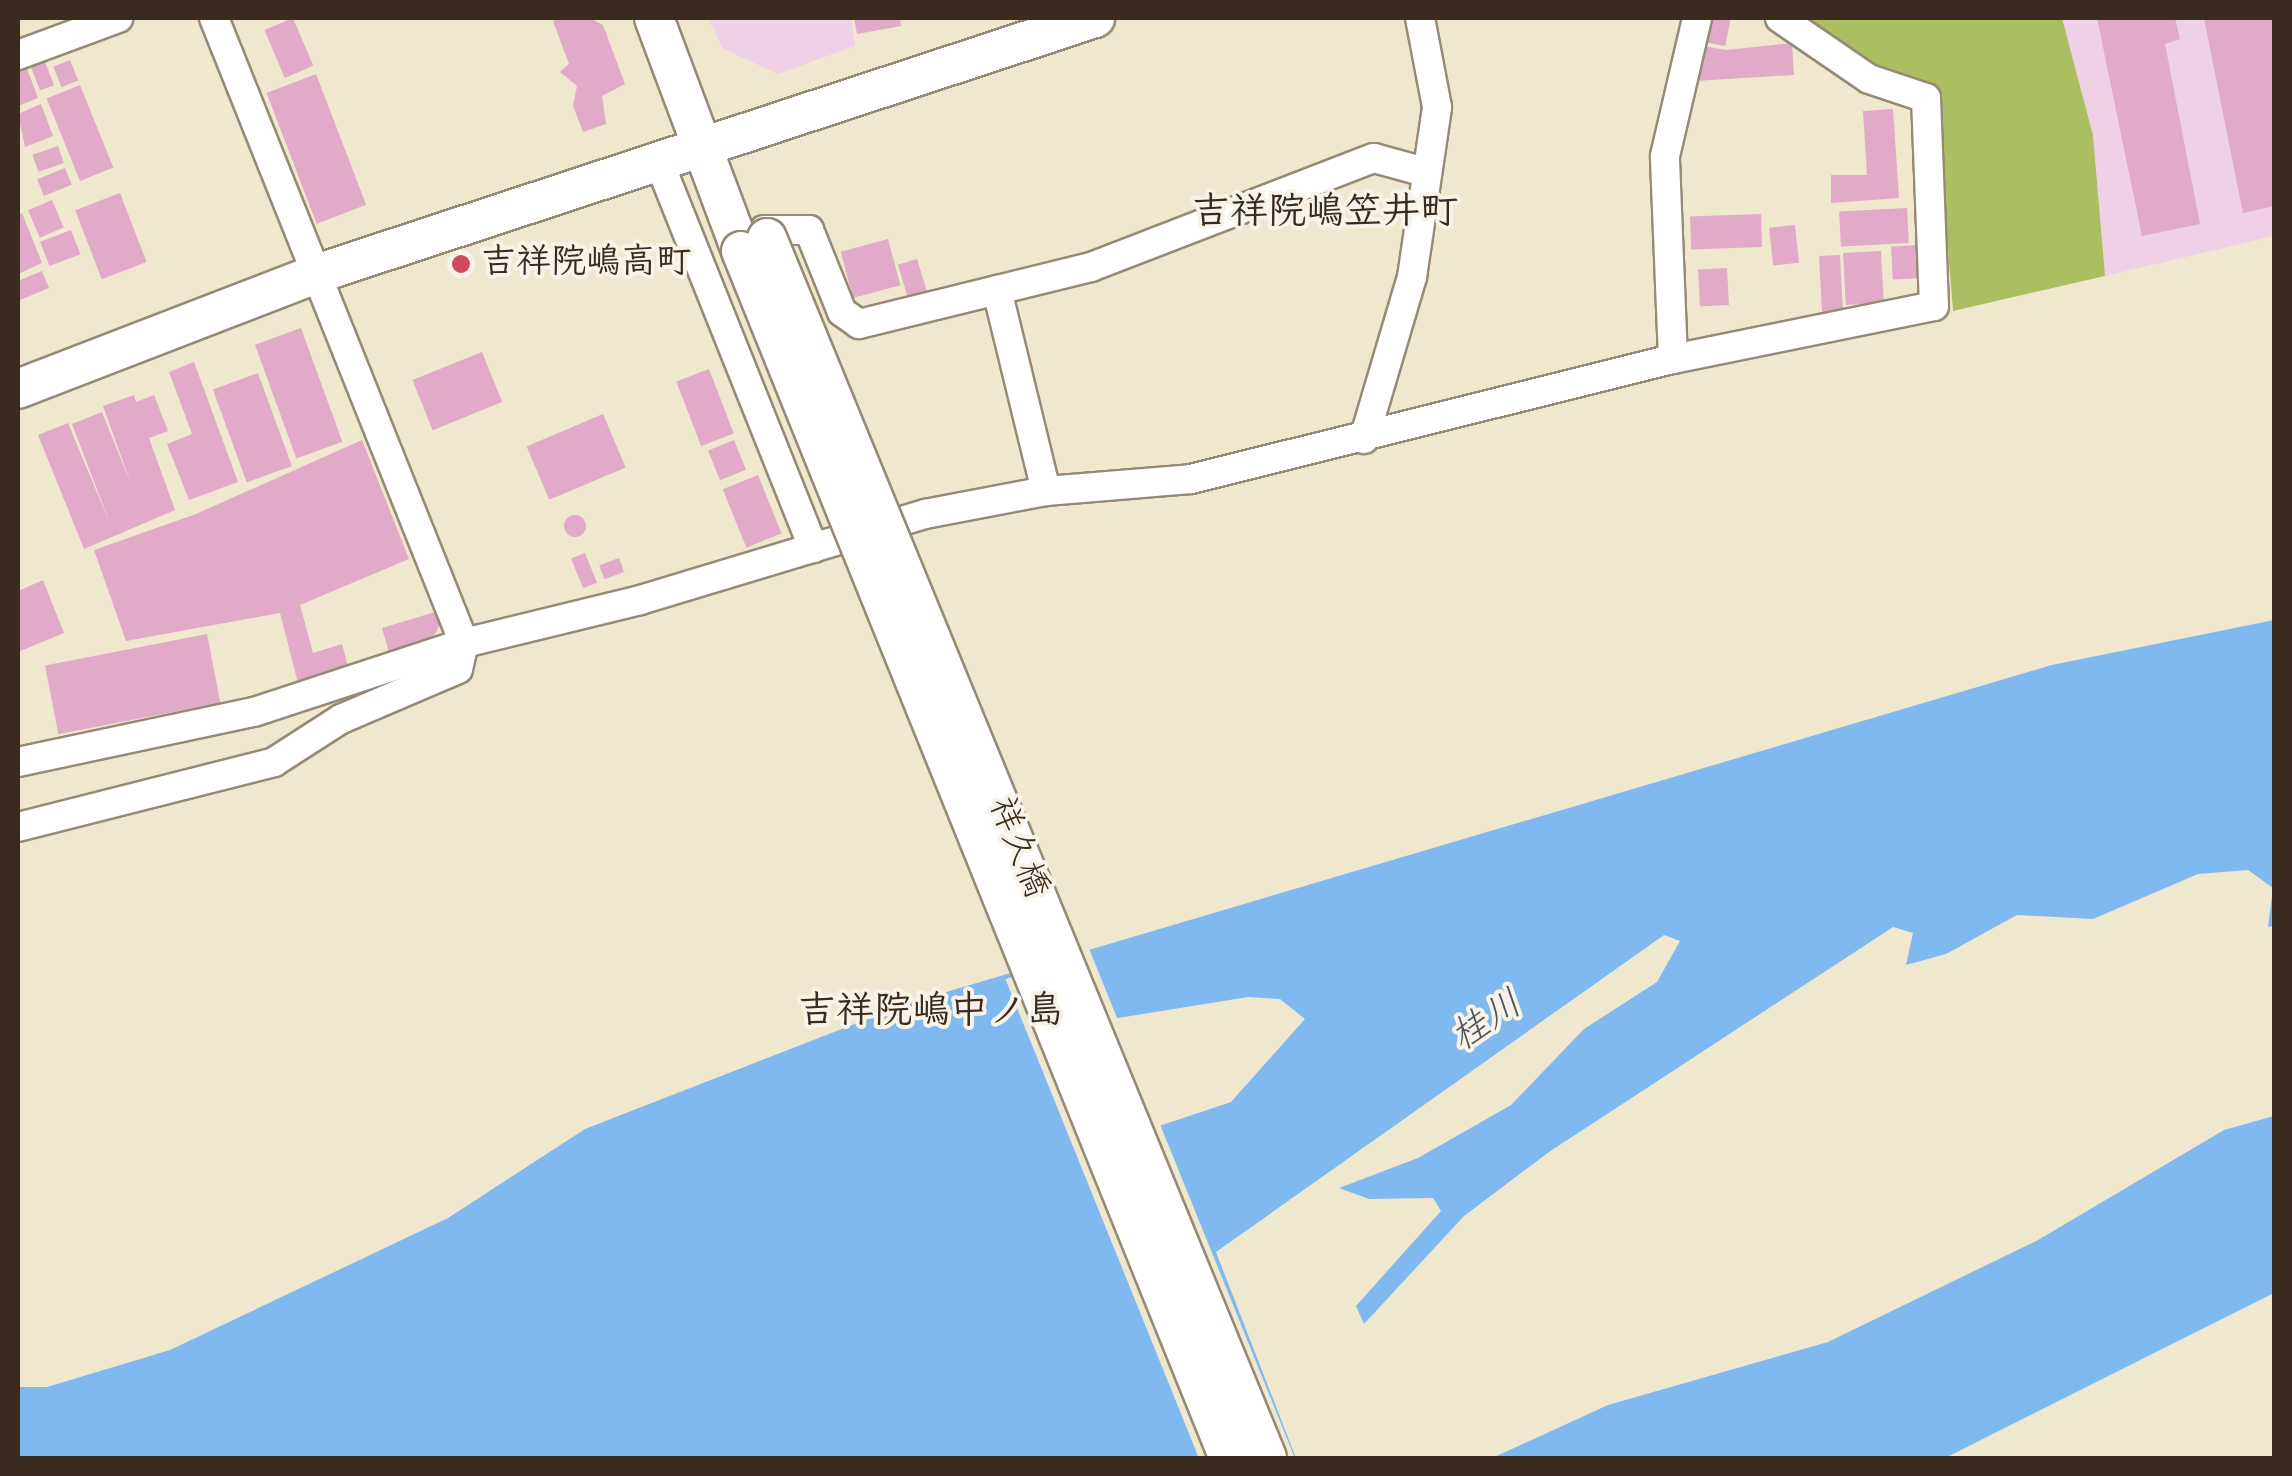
<!DOCTYPE html>
<html>
<head>
<meta charset="utf-8">
<style>
  body { margin:0 }
  #map { position:relative; width:2292px; height:1476px; overflow:hidden; background:#f0e8ce; font-family:"Indie Flower","Klee One",sans-serif }
  div>[style] { position:absolute }
  [style*='--x'] { left:calc(var(--x)*1px); top:calc(var(--y)*1px); width:calc(var(--w)*1px); rotate:calc(var(--a)*1deg) }
  .built>* { inset:0; background:#efd0e6 }
  .green>* { inset:0; background:#abbf62 }
  .water>* { inset:0; background:#80b8f0 }
  .pier>* { inset:0; background:#f0e8ce; transform-origin:0 0 }
  .building>* { inset:0; background:#e0aac8; transform-origin:0 0 }
  .round { border-radius:50% }
  .roads { filter:drop-shadow(2px 0 #968976) drop-shadow(-2px 0 #968976) drop-shadow(0 2px #968976) drop-shadow(0 -2px #968976) }
  .street>* { height:28px; margin:-14px; padding:0 14px; transform-origin:14px; border-radius:14px; background:#fff }
  .secondary>* { height:38px; margin:-19px; padding:0 19px; transform-origin:19px; border-radius:19px; background:#fff }
  .bridges { filter:drop-shadow(2px 0 #968976) drop-shadow(-2px 0 #968976) drop-shadow(0 2px #968976) drop-shadow(0 -2px #968976) }
  .secondary-bridge>* { height:38px; margin:-19px; padding:0 19px; transform-origin:19px; border-radius:19px; background:#fff }
  .dots>* { width:28px; height:28px; translate:-50% -50%; box-sizing:border-box; border:5px solid #f7f3e8; border-radius:50% }
  span { translate:-50% -50%; white-space:nowrap; text-align:center; line-height:1.15; -webkit-text-stroke:8px #f7f3e8; paint-order:stroke }
  .poi-label { font-size:35px; color:#3b2a1e; font-weight:700 }
  .left { translate:0 -50%; text-align:left }
  .street-label { font-size:35px; color:#3b2a1e }
  .neighbourhood-label { font-size:38px; color:#3b2a1e; font-weight:700 }
  .water-label { font-size:38px; color:#50555d; font-style:italic }
  .frame { position:absolute; inset:0; border:20px solid #3b2a1e; pointer-events:none }
</style>
</head>
<body>
<div id="map">
  <div class="built">
    <i style="clip-path:polygon(709px 18px,851px 18px,855px 46px,778px 74px,722px 48px)"></i>
    <i style="clip-path:polygon(2062px 18px,2274px 18px,2274px 236px,2105px 276px,2093px 135px)"></i>
  </div>
  <div class="green">
    <i style="clip-path:polygon(1803px 18px,2062px 18px,2093px 135px,2105px 276px,1953px 311px,1935px 88px,1866px 62px)"></i>
  </div>
  <div class="water">
    <i style="clip-path:polygon(evenodd,2274px 620px,2274px 926px,2268px 927px,2273px 888px,2248px 870px,2198px 874px,2093px 919px,2017px 915px,1946px 954px,1906px 965px,1913px 933px,1893px 927px,1549px 1152px,1464px 1216px,1364px 1324px,1356px 1306px,1441px 1211px,1433px 1198px,1369px 1199px,1339px 1188px,1418px 1158px,1511px 1105px,1584px 1029px,1657px 982px,1680px 941px,1664px 935px,1216px 1252px,1296px 1458px,18px 1458px,18px 1387px,47px 1387px,170px 1350px,448px 1218px,585px 1129px,906px 1004px,2052px 665px,2274px 620px,1248px 997px,1280px 999px,1305px 1019px,1231px 1102px,1159px 1126px,1112px 1019px,1248px 997px)"></i>
    <i style="clip-path:polygon(2274px 1116px,2274px 1293px,1945px 1458px,1492px 1458px,1608px 1405px,1828px 1342px,2038px 1240px,2224px 1130px)"></i>
  </div>
  <div class="pier">
    <i style="left:1088px;top:946px;width:554px;height:89px;rotate:68deg"></i>
  </div>
  <div class="building">
    <i style="left:293px;top:18px;width:52px;height:31px;rotate:67deg"></i>
    <i style="clip-path:polygon(562px 18px,590px 18px,603px 25px,625px 84px,602px 96px,606px 124px,583px 132px,573px 106px,577px 86px,560px 72px,569px 64px,553px 21px)"></i>
    <i style="clip-path:polygon(854px 18px,900px 18px,901px 26px,857px 34px)"></i>
    <i style="clip-path:polygon(1708px 18px,1731px 18px,1725px 46px,1703px 42px)"></i>
    <i style="clip-path:polygon(2097px 18px,2175px 18px,2180px 39px,2165px 44px,2200px 224px,2142px 236px)"></i>
    <i style="clip-path:polygon(2204px 18px,2274px 18px,2274px 206px,2243px 213px)"></i>
    <i style="clip-path:polygon(1792px 43px,1794px 75px,1695px 81px,1703px 46px,1726px 50px)"></i>
    <i style="left:44px;top:59px;width:28px;height:15px;rotate:69deg"></i>
    <i style="left:70px;top:60px;width:22px;height:18px;rotate:68deg"></i>
    <i style="clip-path:polygon(26px 66px,38px 98px,18px 106px,18px 70px)"></i>
    <i style="left:316px;top:74px;width:140px;height:53px;rotate:69deg"></i>
    <i style="left:80px;top:85px;width:89px;height:36px;rotate:68deg"></i>
    <i style="clip-path:polygon(41px 104px,53px 136px,25px 147px,18px 114px)"></i>
    <i style="clip-path:polygon(1893px 109px,1899px 198px,1831px 203px,1831px 175px,1867px 175px,1863px 111px)"></i>
    <i style="left:58px;top:146px;width:18px;height:27px;rotate:71deg"></i>
    <i style="left:65px;top:168px;width:18px;height:30px;rotate:68deg"></i>
    <i style="left:120px;top:193px;width:74px;height:48px;rotate:69deg"></i>
    <i style="left:52px;top:200px;width:30px;height:26px;rotate:67deg"></i>
    <i style="left:1907px;top:208px;width:35px;height:68px;rotate:87deg"></i>
    <i style="clip-path:polygon(22px 213px,42px 263px,18px 274px,18px 215px)"></i>
    <i style="left:1761px;top:214px;width:33px;height:71px;rotate:88deg"></i>
    <i style="left:1795px;top:225px;width:38px;height:26px;rotate:84deg"></i>
    <i style="left:71px;top:230px;width:26px;height:33px;rotate:69deg"></i>
    <i style="left:888px;top:239px;width:48px;height:49px;rotate:75deg"></i>
    <i style="left:1920px;top:245px;width:33px;height:29px;rotate:87deg"></i>
    <i style="left:1881px;top:251px;width:52px;height:38px;rotate:87deg"></i>
    <i style="left:1840px;top:255px;width:58px;height:21px;rotate:87deg"></i>
    <i style="left:917px;top:259px;width:34px;height:20px;rotate:73deg"></i>
    <i style="left:1727px;top:268px;width:37px;height:29px;rotate:87deg"></i>
    <i style="clip-path:polygon(42px 271px,49px 288px,20px 300px,18px 281px)"></i>
    <i style="left:301px;top:328px;width:121px;height:49px;rotate:70deg"></i>
    <i style="left:482px;top:352px;width:54px;height:75px;rotate:68deg"></i>
    <i style="clip-path:polygon(194px 362px,238px 482px,189px 500px,167px 444px,192px 434px,169px 372px)"></i>
    <i style="left:709px;top:369px;width:69px;height:35px;rotate:69deg"></i>
    <i style="left:258px;top:373px;width:99px;height:48px;rotate:70deg"></i>
    <i style="clip-path:polygon(134px 395px,136px 402px,154px 395px,168px 431px,149px 438px,175px 510px,84px 549px,38px 435px,68px 423px,111px 526px,72px 424px,102px 412px,131px 484px,103px 406px)"></i>
    <i style="left:603px;top:414px;width:58px;height:83px;rotate:67deg"></i>
    <i style="clip-path:polygon(362px 440px,409px 559px,300px 605px,313px 653px,342px 644px,348px 666px,298px 683px,280px 613px,126px 641px,94px 550px,196px 514px)"></i>
    <i style="left:734px;top:440px;width:32px;height:28px;rotate:68deg"></i>
    <i style="left:758px;top:475px;width:63px;height:38px;rotate:68deg"></i>
    <i class="round" style="left:564px;top:515px;width:22px;height:22px"></i>
    <i style="left:585px;top:553px;width:32px;height:15px;rotate:68deg"></i>
    <i style="left:619px;top:558px;width:15px;height:21px;rotate:70deg"></i>
    <i style="clip-path:polygon(43px 580px,64px 633px,18px 652px,18px 591px)"></i>
    <i style="clip-path:polygon(435px 612px,440px 625px,430px 643px,390px 656px,382px 628px)"></i>
    <i style="left:207px;top:634px;width:70px;height:165px;rotate:79deg"></i>
  </div>
  <div class="roads">
    <div class="street">
      <i style="--x:18;--y:55;--w:107;--a:-20.3"></i>
      <i style="--x:659;--y:162;--w:416;--a:68.2"></i>
      <i style="--x:764;--y:230;--w:45;--a:0"></i>
      <i style="--x:809;--y:230;--w:88;--a:68.1"></i>
      <i style="--x:842;--y:312;--w:21;--a:35"></i>
      <i style="--x:859;--y:324;--w:239;--a:-13.8"></i>
      <i style="--x:1091;--y:267;--w:303;--a:-21.1"></i>
      <i style="--x:1374;--y:158;--w:53;--a:15.4"></i>
      <i style="--x:997;--y:290;--w:207;--a:76.3"></i>
      <i style="--x:1673;--y:359;--w:203;--a:-92.3"></i>
      <i style="--x:1665;--y:156;--w:142;--a:-76.9"></i>
      <i style="--x:1364;--y:439;--w:169;--a:-73.5"></i>
      <i style="--x:1412;--y:277;--w:172;--a:-81.6"></i>
      <i style="--x:1437;--y:107;--w:91;--a:-100.8"></i>
      <i style="--x:18;--y:762;--w:241;--a:-12"></i>
      <i style="--x:254;--y:712;--w:221;--a:-18.2"></i>
      <i style="--x:464;--y:643;--w:181;--a:-13.7"></i>
      <i style="--x:640;--y:600;--w:298;--a:-16.8"></i>
      <i style="--x:925;--y:514;--w:123;--a:-10.8"></i>
      <i style="--x:1046;--y:491;--w:145;--a:-4.7"></i>
      <i style="--x:1191;--y:479;--w:497;--a:-14"></i>
      <i style="--x:1673;--y:359;--w:266;--a:-11.5"></i>
      <i style="--x:1934;--y:306;--w:208;--a:-92.2"></i>
      <i style="--x:1926;--y:98;--w:60;--a:-161.6"></i>
      <i style="--x:1869;--y:79;--w:108;--a:-145.6"></i>
      <i style="--x:18;--y:827;--w:264;--a:-14.2"></i>
      <i style="--x:274;--y:762;--w:80;--a:-32.7"></i>
      <i style="--x:341;--y:719;--w:127;--a:-23.1"></i>
      <i style="--x:458;--y:669;--w:27;--a:-77"></i>
      <i style="--x:464;--y:643;--w:673;--a:-111.8"></i>
    </div>
    <div class="secondary">
      <i style="--x:654;--y:18;--w:249;--a:69.5"></i>
      <i style="--x:18;--y:389;--w:323;--a:-21.1"></i>
      <i style="--x:319;--y:273;--w:817;--a:-18.19"></i>
    </div>
  </div>
  <div class="bridges">
    <div class="secondary-bridge">
      <i style="--x:767;--y:238;--w:1318;--a:67.71"></i>
      <i style="--x:741;--y:251;--w:1302;--a:67.99"></i>
    </div>
  </div>
  <div class="dots">
    <i style="left:461px;top:264px;background:#d1495b"></i>
  </div>
  <div class="poi-label">
    <span class="left" style="left:481px;top:264px">吉祥院嶋高町</span>
  </div>
  <div class="street-label">
    <span style="left:1017px;top:848px;rotate:68deg">祥久橋</span>
  </div>
  <div class="neighbourhood-label">
    <span style="left:1325px;top:215px">吉祥院嶋笠井町</span>
    <span style="left:931px;top:1014px">吉祥院嶋中ノ島</span>
  </div>
  <div class="water-label">
    <span style="left:1488px;top:1023px;rotate:-33deg">桂川</span>
  </div>
  <div class="frame"></div>
</div>
</body>
</html>
